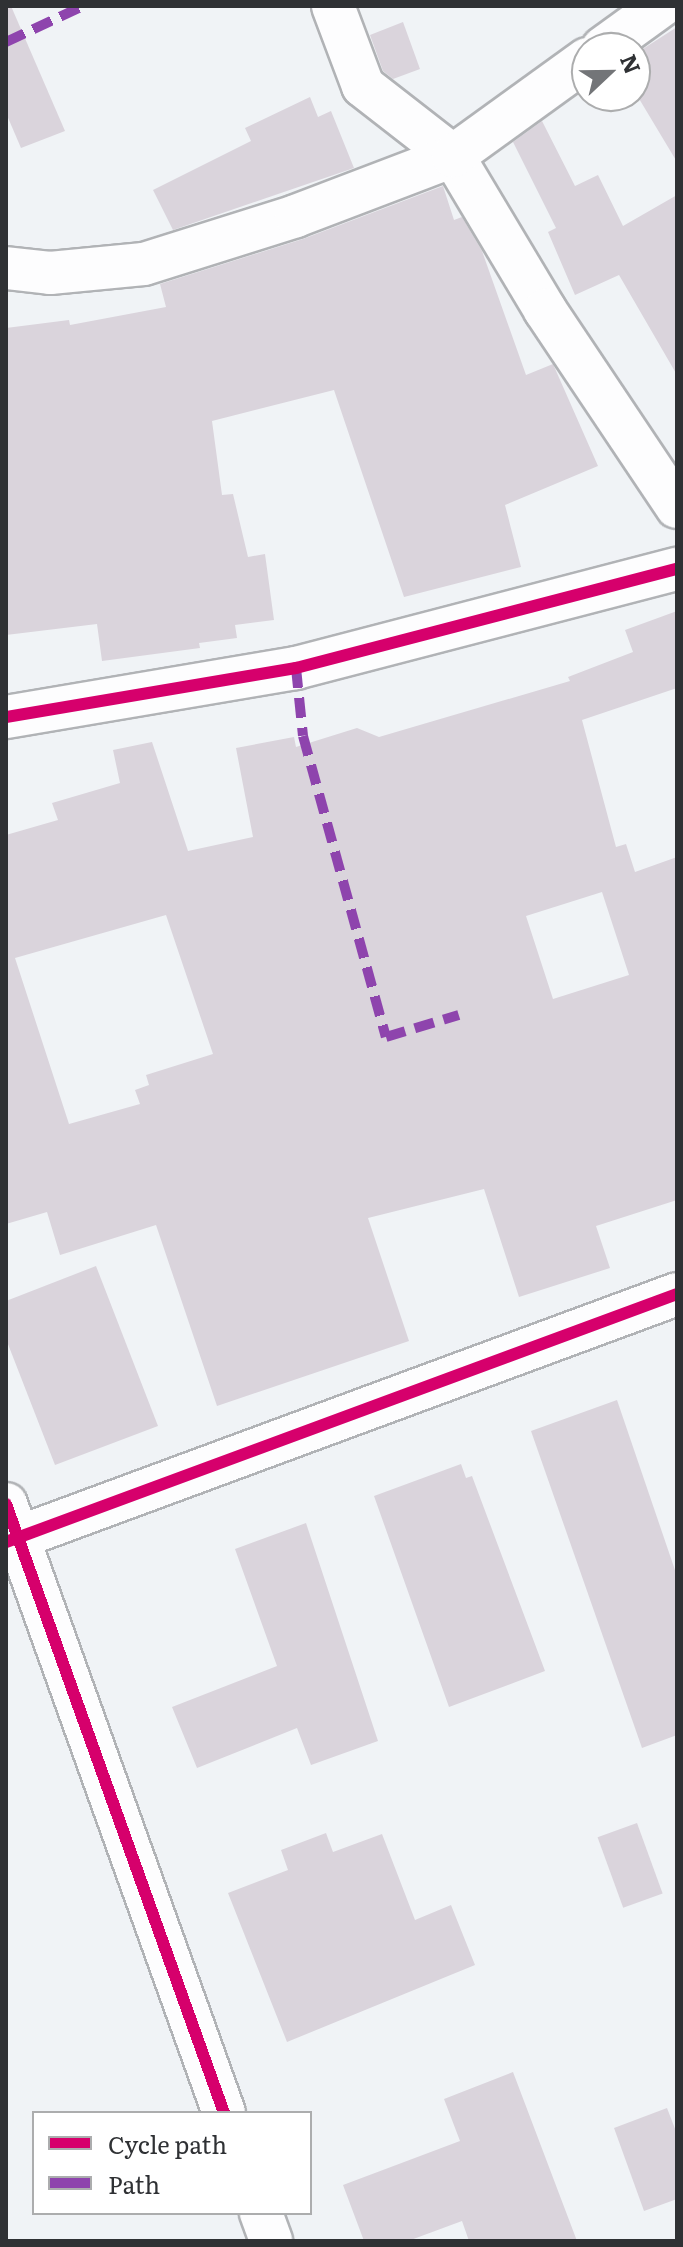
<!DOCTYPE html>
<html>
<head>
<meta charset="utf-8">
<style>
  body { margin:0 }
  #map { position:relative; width:683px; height:2247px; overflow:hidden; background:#f0f3f6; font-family:Literata,serif }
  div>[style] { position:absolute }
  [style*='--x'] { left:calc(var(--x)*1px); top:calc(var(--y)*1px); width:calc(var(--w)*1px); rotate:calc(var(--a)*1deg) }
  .building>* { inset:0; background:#dad4dc; transform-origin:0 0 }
  .roads { filter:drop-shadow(2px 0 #b1b3b6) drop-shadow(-2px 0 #b1b3b6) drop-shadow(0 2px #b1b3b6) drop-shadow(0 -2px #b1b3b6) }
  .street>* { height:42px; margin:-21px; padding:0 21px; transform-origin:21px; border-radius:21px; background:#fdfdfe }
  .quiet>* { height:10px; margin-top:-5px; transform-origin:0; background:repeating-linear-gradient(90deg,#8e44ad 0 20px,transparent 0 30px) }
  .cycleway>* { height:12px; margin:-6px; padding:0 6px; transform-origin:6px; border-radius:6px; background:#d6006c }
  span { translate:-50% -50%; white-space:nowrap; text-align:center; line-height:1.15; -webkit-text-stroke:8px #fff; paint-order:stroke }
  .frame { position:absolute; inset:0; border:8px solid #2f3134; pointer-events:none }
  .legend { position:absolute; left:32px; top:2111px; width:280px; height:104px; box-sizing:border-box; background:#fff; border:2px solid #acadae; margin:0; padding:10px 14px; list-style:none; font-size:24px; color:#2f3134 }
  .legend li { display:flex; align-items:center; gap:16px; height:40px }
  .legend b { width:40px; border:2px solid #acadae }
  .north { position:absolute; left:571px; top:32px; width:80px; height:80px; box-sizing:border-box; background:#fff; border:2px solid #acadae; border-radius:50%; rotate:68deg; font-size:22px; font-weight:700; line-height:32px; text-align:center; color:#2f3134 }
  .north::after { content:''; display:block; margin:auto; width:28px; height:36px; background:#737578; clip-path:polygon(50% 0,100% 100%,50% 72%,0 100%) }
</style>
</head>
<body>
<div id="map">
  <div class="building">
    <i style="clip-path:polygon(6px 6px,11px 6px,65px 131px,21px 148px,6px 113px)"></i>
    <i style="clip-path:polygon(403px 22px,420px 69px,393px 79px,383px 71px,370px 35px)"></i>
    <i style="clip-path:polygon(677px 27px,677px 162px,635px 92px,635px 54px)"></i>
    <i style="clip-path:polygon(310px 97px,318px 117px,331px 111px,354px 168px,173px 230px,153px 190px,251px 141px,245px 128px)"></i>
    <i style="clip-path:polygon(542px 121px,575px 186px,598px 175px,623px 226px,677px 195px,677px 375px,619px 275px,575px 295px,548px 232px,556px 228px,513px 142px)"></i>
    <i style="clip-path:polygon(443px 186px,454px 220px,462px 217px,482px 251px,526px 375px,553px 364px,598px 466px,505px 505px,521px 567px,404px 597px,334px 390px,212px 421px,222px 495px,233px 494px,248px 557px,265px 554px,274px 620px,235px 625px,237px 638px,199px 643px,200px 648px,102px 661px,97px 624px,6px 635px,6px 328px,69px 320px,70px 325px,166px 307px,160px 284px,303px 239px)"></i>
    <i style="clip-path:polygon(evenodd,677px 611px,677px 688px,582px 720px,616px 847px,626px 844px,635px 872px,677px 857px,677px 1200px,596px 1226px,610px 1268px,519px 1297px,484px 1189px,368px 1218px,409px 1341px,217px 1406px,156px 1225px,60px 1255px,47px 1212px,6px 1224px,6px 835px,58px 820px,52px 803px,120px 783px,113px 750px,152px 742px,188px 851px,253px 837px,236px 748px,294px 737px,296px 747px,357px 728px,379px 737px,570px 681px,568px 677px,633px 652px,625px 630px,677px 611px,602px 892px,629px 975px,553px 999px,526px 916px,602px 892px,677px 611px,166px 915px,213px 1054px,146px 1075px,149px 1085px,135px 1090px,140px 1104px,69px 1124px,15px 958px,166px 915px)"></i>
    <i style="clip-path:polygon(96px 1266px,158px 1426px,55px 1465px,6px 1339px,6px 1301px)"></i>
    <i style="clip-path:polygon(617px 1400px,677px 1576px,677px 1735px,642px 1748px,531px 1431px)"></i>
    <i style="clip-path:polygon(461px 1464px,466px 1478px,472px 1476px,545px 1671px,449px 1707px,374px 1496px)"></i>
    <i style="clip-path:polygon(306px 1523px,378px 1741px,311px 1765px,297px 1728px,197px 1768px,172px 1707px,277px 1666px,235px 1549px)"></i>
    <i style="left:637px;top:1823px;width:75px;height:42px;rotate:70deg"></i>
    <i style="clip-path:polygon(326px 1833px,333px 1852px,382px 1834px,415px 1920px,451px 1905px,475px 1965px,287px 2042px,228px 1893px,288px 1870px,281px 1850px)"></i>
    <i style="clip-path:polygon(513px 2072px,577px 2241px,469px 2241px,462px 2221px,408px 2241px,364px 2241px,343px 2185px,460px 2141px,444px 2099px)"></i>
    <i style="clip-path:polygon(667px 2108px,677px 2134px,677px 2199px,644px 2211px,614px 2128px)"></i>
  </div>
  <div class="roads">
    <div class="street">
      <i style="--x:333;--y:6;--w:85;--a:69.4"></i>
      <i style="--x:363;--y:86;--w:114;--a:37.9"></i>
      <i style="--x:453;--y:156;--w:179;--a:59.1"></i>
      <i style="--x:545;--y:310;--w:237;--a:56.2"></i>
      <i style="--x:603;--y:48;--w:72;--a:-35.9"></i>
      <i style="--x:6;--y:268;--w:44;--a:6.5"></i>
      <i style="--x:50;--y:273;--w:94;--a:-5.5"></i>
      <i style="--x:144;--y:264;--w:159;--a:-17.5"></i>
      <i style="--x:296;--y:216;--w:168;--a:-20.9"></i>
      <i style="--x:453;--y:156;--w:165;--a:-35.9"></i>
      <i style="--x:6;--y:717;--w:294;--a:-9.6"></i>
      <i style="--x:296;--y:668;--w:394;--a:-14.6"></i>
      <i style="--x:6;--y:1504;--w:647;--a:70.3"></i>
      <i style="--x:6;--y:1542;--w:715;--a:-20.28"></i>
      <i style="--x:261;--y:2213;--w:30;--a:70"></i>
    </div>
  </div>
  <div class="quiet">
    <i style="--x:6;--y:42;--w:85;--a:-25.1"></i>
    <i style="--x:296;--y:668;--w:68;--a:84.1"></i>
    <i style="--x:303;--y:736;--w:312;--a:74.6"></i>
    <i style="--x:386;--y:1037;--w:76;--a:-16.8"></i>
  </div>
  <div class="cycleway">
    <i style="--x:6;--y:717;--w:294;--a:-9.6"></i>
    <i style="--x:296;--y:668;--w:394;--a:-14.6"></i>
    <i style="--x:6;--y:1504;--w:647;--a:70.3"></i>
    <i style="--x:6;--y:1542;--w:715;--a:-20.28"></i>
  </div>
  <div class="frame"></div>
  <ul class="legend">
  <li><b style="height:10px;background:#d6006c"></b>Cycle path</li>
  <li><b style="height:10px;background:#8e44ad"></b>Path</li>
  </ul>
  <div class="north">N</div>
</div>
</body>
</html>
